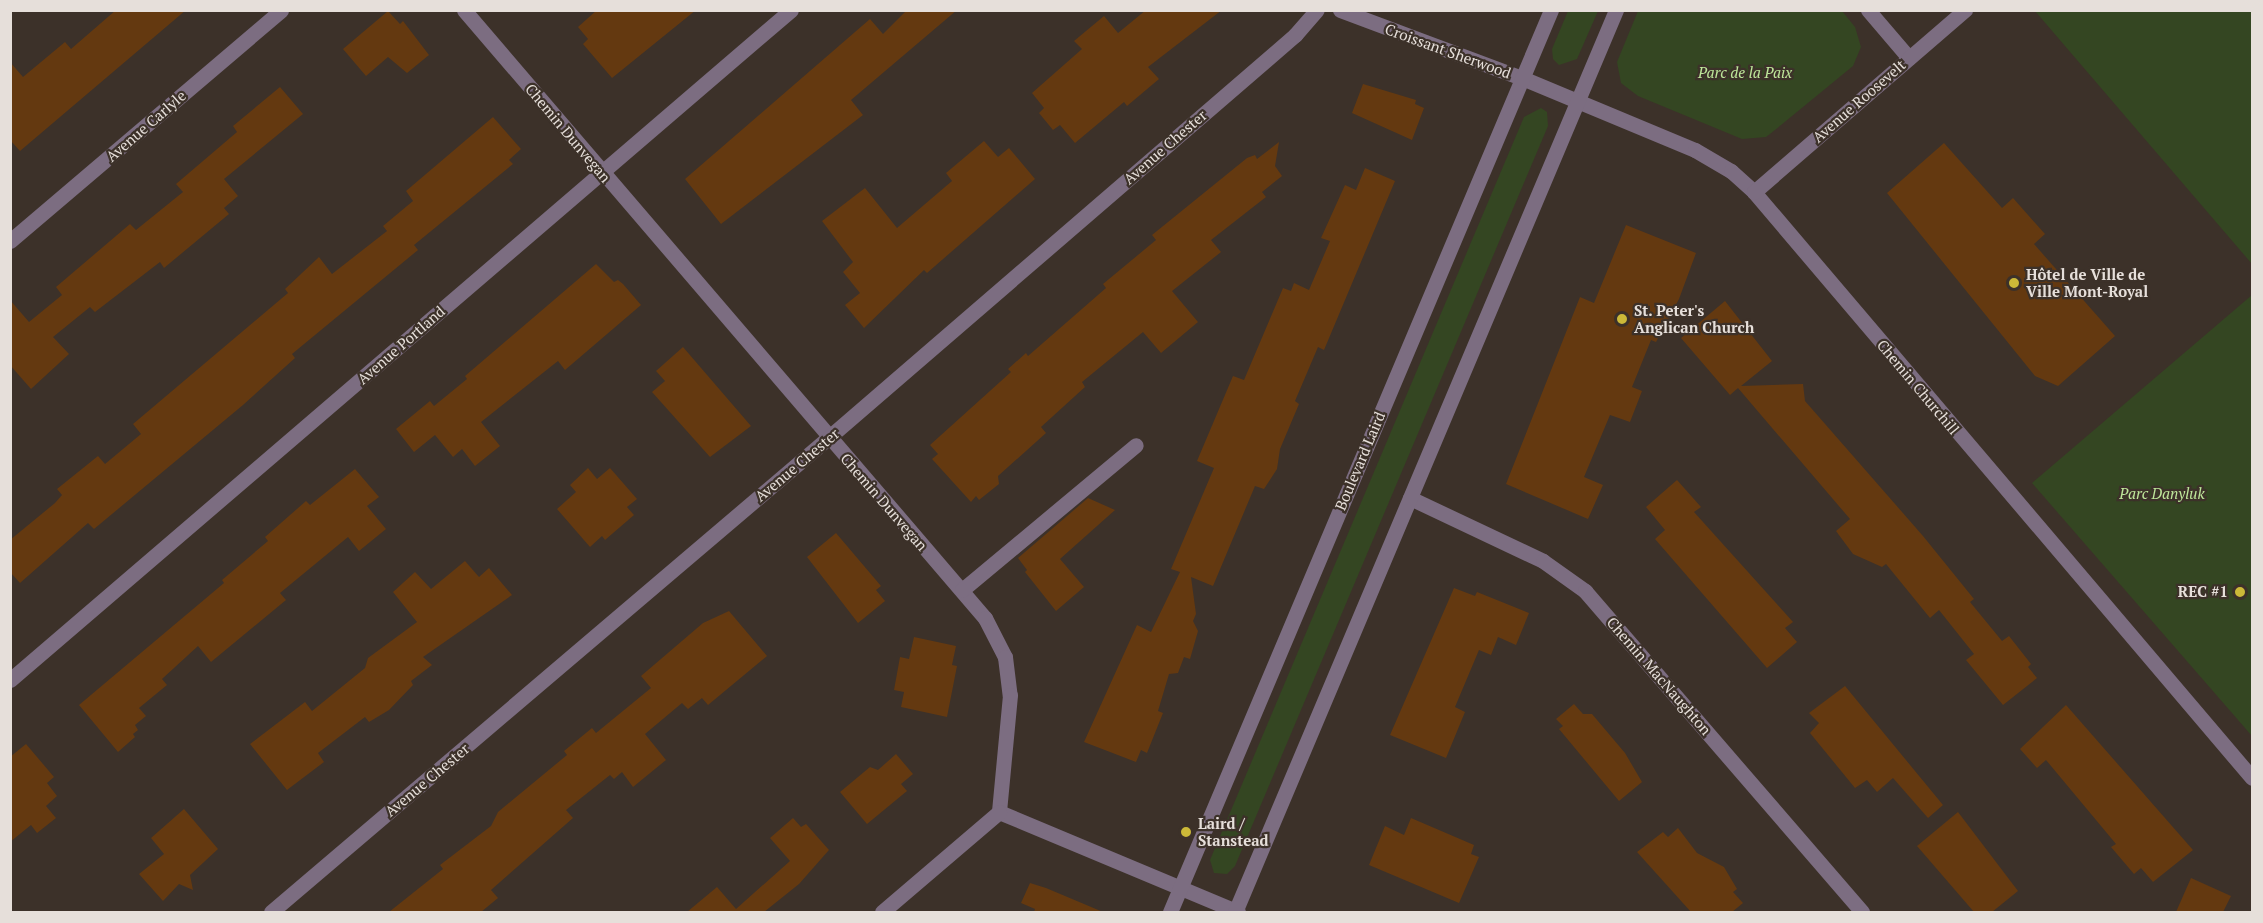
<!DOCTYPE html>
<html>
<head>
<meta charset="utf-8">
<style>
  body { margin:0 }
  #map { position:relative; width:2263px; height:923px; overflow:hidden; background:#3c3129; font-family:"PT Serif",serif }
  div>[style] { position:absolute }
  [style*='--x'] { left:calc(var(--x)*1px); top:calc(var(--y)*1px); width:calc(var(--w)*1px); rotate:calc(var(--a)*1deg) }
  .green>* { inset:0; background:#344622 }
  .building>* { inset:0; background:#643910 }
  .minor>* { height:15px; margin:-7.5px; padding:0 7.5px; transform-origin:7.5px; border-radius:7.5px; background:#7c6d81 }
  .dots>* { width:16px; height:16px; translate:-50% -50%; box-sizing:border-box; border:3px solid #3c3129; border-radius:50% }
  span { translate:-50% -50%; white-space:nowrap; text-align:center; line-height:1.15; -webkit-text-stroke:4.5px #3c3129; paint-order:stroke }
  .street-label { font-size:15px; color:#e6dfda }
  .park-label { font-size:15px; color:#bee79a; font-style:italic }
  .poi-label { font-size:15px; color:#e6dfda; font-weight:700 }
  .left { translate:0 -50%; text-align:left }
  .right { translate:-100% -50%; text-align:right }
  .frame { position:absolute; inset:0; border:12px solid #e6dfda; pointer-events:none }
</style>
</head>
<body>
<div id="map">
  <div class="green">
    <i style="clip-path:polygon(1568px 11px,1598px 11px,1577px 59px,1559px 65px,1553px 59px,1552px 49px)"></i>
    <i style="clip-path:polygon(1638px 11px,1842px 11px,1855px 27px,1861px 47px,1853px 66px,1775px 130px,1766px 137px,1742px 139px,1638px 96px,1621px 83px,1617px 62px)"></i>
    <i style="clip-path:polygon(2035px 11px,2252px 11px,2252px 264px)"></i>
    <i style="clip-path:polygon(1541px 108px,1547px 112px,1548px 126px,1235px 866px,1227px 874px,1214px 873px,1210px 860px,1524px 117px)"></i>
    <i style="clip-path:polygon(2252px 295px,2252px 736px,2032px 483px)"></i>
  </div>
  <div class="building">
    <i style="clip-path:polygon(116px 10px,186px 10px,20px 151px,10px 140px,10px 62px,23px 77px,65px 42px,71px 49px)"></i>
    <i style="clip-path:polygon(597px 10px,696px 10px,612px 78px,583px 44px,588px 39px,578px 27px)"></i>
    <i style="clip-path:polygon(907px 10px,957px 10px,851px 100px,863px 115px,721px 224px,685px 179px,870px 19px,883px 34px)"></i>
    <i style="clip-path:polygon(1146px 10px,1222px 10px,1148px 67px,1159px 79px,1127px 106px,1124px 102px,1075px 143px,1060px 125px,1053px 130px,1039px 113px,1044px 108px,1032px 93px,1082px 49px,1074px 41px,1104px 16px,1118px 33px)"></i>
    <i style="clip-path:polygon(388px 11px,400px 24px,403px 21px,429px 55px,407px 73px,388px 57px,366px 76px,343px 49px)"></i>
    <i style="clip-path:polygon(1363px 84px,1416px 100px,1415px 104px,1424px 108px,1412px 140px,1352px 113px)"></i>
    <i style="clip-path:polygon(280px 87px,303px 114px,224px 179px,238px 196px,224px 208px,229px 214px,164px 268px,160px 262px,95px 312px,90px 307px,53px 337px,69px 354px,31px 389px,10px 365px,10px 300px,29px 322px,62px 295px,56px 287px,130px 224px,136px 230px,183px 192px,176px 184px,237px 132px,233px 126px)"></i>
    <i style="clip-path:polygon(493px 117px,521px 149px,509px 160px,513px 164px,414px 245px,418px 250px,292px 354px,295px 358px,243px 405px,94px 529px,88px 523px,20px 583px,10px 572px,10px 540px,55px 503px,62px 495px,57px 489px,98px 456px,105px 464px,141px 434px,133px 424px,288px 293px,285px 289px,319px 257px,332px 274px,387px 231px,383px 226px,413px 201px,406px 191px)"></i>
    <i style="clip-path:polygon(984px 141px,998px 157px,1009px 148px,1035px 179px,927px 273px,924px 270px,864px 328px,845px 305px,860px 293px,843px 272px,853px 262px,822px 221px,865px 188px,897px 228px,952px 181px,946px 173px)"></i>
    <i style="clip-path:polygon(1279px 142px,1275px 166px,1282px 176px,1262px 192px,1266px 197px,1211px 240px,1221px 252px,1172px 291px,1198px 322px,1161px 353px,1143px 332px,1082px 382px,1085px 387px,1041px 427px,1046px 433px,998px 476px,999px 484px,979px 500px,976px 496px,971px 502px,932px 459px,938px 454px,930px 445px,1011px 372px,1008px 369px,1026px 353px,1028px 356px,1106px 288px,1103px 284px,1156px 240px,1152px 235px,1247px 158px,1255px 155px,1257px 159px)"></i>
    <i style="clip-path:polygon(1944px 143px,2002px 208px,2013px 198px,2045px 234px,2034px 244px,2115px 336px,2058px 386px,2035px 376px,1887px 193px)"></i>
    <i style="clip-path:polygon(1365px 168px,1395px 181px,1324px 350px,1318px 347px,1295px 401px,1299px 404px,1280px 449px,1277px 469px,1264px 489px,1255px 486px,1213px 586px,1191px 577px,1196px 614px,1193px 621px,1198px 631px,1190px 659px,1184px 657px,1178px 673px,1169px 674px,1158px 711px,1163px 713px,1147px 753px,1141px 750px,1136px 762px,1084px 742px,1137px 625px,1151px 632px,1180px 572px,1171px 569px,1214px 468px,1197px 461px,1233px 376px,1244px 380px,1283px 288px,1291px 291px,1294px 283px,1309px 290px,1330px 241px,1321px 238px,1345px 185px,1356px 190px)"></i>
    <i style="clip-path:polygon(1626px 225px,1696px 253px,1679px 299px,1656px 342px,1651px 340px,1632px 387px,1642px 391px,1630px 422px,1610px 415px,1584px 477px,1603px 485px,1588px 519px,1506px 484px,1580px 297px,1594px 303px)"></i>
    <i style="clip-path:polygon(596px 264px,614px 282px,618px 280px,623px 284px,641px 305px,565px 370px,558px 361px,481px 422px,500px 446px,475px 466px,462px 449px,453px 457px,435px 435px,414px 452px,396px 429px,430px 401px,434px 406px,467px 379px,465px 376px)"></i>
    <i style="clip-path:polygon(1725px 301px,1772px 361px,1741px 386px,1803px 384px,1805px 401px,1923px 536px,1974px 599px,1970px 602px,2002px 641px,2009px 636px,2031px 664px,2028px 667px,2037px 678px,2003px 705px,1966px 660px,1974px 654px,1939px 610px,1930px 618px,1886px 564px,1882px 567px,1853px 554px,1836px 531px,1850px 519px,1738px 388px,1730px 395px,1681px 338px)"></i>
    <i style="clip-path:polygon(683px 347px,751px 426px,710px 457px,652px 392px,665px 381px,656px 371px)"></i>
    <i style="clip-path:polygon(588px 468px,597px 479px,610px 468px,637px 499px,627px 507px,634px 515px,605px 540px,602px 536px,590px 547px,557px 509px,576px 492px,570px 485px)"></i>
    <i style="clip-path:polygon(355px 469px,379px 497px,367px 506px,386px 529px,359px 551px,348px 537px,280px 593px,286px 600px,211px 662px,198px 646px,162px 679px,167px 685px,139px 708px,146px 716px,135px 725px,138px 730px,133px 734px,135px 737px,118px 752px,79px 705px,224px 583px,222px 580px,268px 541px,265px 537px,306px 501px,310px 505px)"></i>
    <i style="clip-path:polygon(1677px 480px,1701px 507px,1694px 512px,1793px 622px,1785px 628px,1797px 642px,1767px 668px,1655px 539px,1665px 530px,1646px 507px)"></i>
    <i style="clip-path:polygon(1088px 498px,1115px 510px,1060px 559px,1084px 587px,1056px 611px,1025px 572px,1027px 570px,1018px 558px)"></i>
    <i style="clip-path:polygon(836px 533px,881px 586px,876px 590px,885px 601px,858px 623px,807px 557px)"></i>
    <i style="clip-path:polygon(465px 561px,479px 577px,489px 568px,512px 595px,423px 657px,432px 665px,411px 681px,413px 685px,389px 710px,369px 722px,365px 717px,318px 753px,324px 762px,287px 790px,250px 744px,305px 702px,312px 711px,365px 668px,368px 658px,417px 622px,393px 592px,415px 572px,431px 589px)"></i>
    <i style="clip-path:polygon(1454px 588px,1475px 596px,1477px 592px,1529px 613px,1516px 645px,1498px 637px,1491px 655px,1479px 650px,1455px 707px,1465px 712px,1446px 758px,1390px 735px)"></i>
    <i style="clip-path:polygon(729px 611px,767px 656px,708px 705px,702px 698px,688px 709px,682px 703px,645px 734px,666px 760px,633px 787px,622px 772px,614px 779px,610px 775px,566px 810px,573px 818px,491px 890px,498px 898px,481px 912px,389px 912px,443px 869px,440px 865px,491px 826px,498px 812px,567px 755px,564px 751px,592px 728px,596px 733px,651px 688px,641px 676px,703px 623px)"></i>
    <i style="clip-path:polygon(914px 637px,956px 646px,952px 665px,957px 666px,947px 717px,901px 707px,904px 692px,894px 690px,900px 657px,909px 659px)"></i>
    <i style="clip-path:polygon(1845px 686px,1943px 805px,1928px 818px,1893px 778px,1877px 792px,1867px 780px,1855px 788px,1810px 733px,1819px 723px,1809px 713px)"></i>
    <i style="clip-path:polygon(1574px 704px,1583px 714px,1592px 714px,1625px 753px,1642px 782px,1619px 801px,1559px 729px,1563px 726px,1556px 719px)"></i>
    <i style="clip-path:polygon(2066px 705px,2193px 850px,2153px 882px,2141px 868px,2134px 874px,2111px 847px,2116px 844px,2046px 760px,2037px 768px,2020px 749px)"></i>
    <i style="clip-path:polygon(26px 744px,54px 777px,47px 783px,57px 796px,46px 806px,56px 818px,37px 833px,31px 825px,10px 842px,10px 757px)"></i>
    <i style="clip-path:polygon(896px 754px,913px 774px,901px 784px,907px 791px,867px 824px,840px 792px,870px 767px,878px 770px)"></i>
    <i style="clip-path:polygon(184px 809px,218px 849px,190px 875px,193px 890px,179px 884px,163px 901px,139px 874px,164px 854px,151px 838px)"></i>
    <i style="clip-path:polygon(1958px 812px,2018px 891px,1992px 912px,1974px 912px,1917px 846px)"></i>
    <i style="clip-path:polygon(793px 818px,801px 827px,806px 824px,829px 850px,799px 884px,764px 912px,687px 912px,717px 887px,736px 909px,790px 861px,770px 838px)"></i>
    <i style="clip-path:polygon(1411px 818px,1474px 845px,1471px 854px,1479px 857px,1459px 903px,1369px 865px,1385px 826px,1404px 835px)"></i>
    <i style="clip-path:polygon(1678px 828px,1697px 853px,1724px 867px,1737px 889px,1733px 892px,1743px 903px,1732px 912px,1691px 912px,1637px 852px,1663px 832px,1668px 837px)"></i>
    <i style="clip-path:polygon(2191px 878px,2231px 896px,2223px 912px,2176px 912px)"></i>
    <i style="clip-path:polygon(1030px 883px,1046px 888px,1103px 912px,1034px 912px,1035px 909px,1021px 903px)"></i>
  </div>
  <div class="minor">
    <i style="--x:464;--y:10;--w:801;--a:49.41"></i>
    <i style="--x:985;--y:618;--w:44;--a:62.9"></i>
    <i style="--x:1005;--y:657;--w:38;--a:83"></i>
    <i style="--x:1010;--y:695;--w:118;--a:95.4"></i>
    <i style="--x:999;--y:812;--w:259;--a:22.7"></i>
    <i style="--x:1340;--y:10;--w:194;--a:20.5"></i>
    <i style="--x:1522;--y:78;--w:187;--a:22.6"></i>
    <i style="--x:1695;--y:150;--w:42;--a:30.3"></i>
    <i style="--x:1731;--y:171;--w:31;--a:42"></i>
    <i style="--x:1754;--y:192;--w:769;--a:49.64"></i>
    <i style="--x:1868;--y:10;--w:63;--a:49.5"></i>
    <i style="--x:1754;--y:192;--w:279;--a:-40.8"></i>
    <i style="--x:10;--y:241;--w:356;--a:-40.4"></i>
    <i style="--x:1410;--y:498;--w:147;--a:25.3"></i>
    <i style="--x:1543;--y:561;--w:52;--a:35.5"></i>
    <i style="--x:1585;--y:591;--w:424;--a:49.2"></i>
    <i style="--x:962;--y:590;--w:226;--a:-39.8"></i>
    <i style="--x:10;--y:680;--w:1029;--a:-40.63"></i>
    <i style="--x:271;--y:912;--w:731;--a:-40.4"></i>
    <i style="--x:828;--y:438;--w:617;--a:-40.79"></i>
    <i style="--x:1295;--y:35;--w:33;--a:-49"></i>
    <i style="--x:882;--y:912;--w:154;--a:-40.5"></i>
    <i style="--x:1170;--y:912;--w:979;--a:-67.1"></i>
    <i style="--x:1235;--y:912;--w:979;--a:-67.1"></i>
  </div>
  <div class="dots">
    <i style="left:2014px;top:283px;background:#ccb938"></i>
    <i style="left:1622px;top:319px;background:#ccb938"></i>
    <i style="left:2240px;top:592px;background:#ccb938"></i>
    <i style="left:1186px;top:832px;background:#ccb938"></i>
  </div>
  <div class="street-label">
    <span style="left:1448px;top:51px;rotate:20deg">Croissant Sherwood</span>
    <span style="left:1859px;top:101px;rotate:-41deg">Avenue Roosevelt</span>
    <span style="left:146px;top:126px;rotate:-41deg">Avenue Carlyle</span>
    <span style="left:568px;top:133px;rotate:50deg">Chemin Dunvegan</span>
    <span style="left:1165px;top:147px;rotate:-41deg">Avenue Chester</span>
    <span style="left:401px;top:345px;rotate:-41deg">Avenue Portland</span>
    <span style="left:1918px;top:387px;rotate:50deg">Chemin Churchill</span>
    <span style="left:1360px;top:461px;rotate:-67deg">Boulevard Laird</span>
    <span style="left:797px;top:465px;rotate:-40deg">Avenue Chester</span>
    <span style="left:884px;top:502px;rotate:49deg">Chemin Dunvegan</span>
    <span style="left:1659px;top:676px;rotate:49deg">Chemin MacNaughton</span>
    <span style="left:427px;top:780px;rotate:-40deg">Avenue Chester</span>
  </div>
  <div class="park-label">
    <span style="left:1745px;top:73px">Parc de la Paix</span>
    <span style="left:2162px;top:494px">Parc Danyluk</span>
  </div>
  <div class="poi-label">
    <span class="left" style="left:2026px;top:283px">Hôtel de Ville de<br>Ville Mont-Royal</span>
    <span class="left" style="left:1634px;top:319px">St. Peter's<br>Anglican Church</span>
    <span class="right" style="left:2228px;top:592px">REC #1</span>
    <span class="left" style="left:1198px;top:832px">Laird /<br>Stanstead</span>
  </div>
  <div class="frame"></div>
</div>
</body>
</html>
